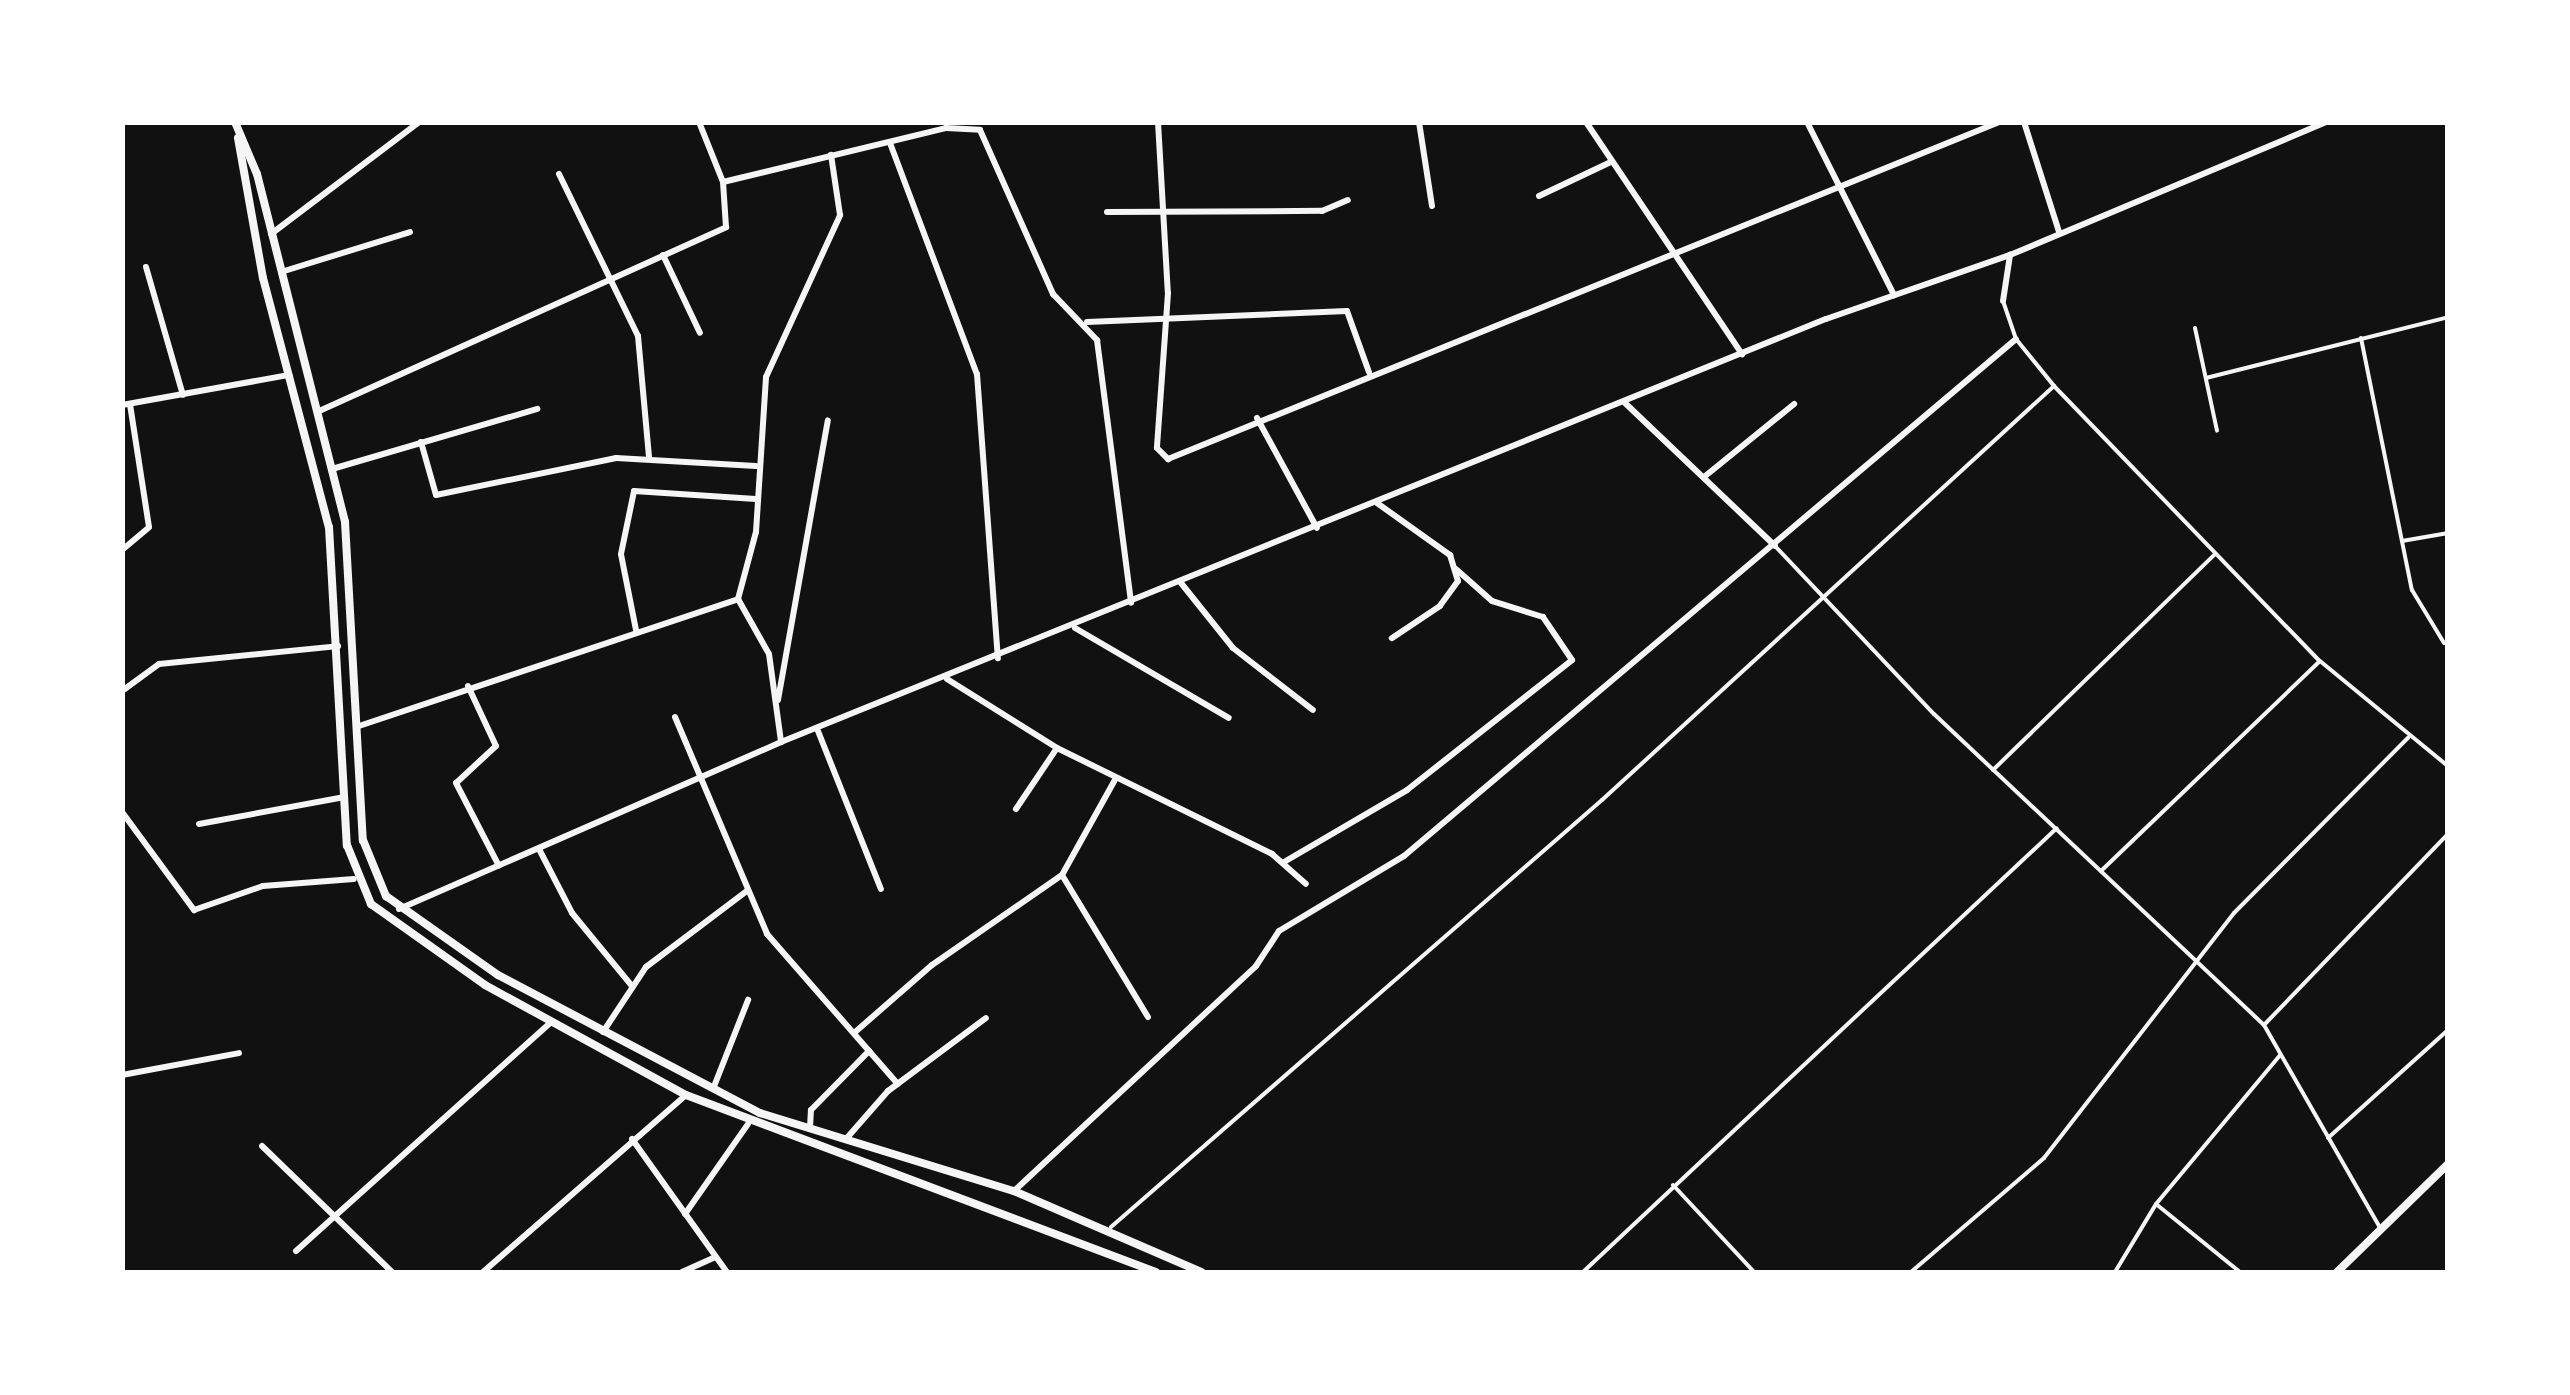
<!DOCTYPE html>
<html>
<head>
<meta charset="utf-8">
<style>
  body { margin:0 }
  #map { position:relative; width:2570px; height:1395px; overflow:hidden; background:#111; font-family:Lora,serif }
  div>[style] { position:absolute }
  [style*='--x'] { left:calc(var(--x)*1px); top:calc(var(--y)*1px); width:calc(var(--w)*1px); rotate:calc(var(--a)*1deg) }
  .pedestrian>* { height:4px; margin:-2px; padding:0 2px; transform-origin:2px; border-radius:2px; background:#f5f5f5 }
  .minor>* { height:6px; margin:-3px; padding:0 3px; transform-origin:3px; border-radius:3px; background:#f5f5f5 }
  .secondary>* { height:8px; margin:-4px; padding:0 4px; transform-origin:4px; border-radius:4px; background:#f5f5f5 }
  span { translate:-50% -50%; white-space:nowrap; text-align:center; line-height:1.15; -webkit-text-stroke:8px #fff; paint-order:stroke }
  .frame { position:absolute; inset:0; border:125px solid #fff; pointer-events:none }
</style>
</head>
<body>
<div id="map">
  <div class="pedestrian">
    <i style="--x:2003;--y:301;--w:40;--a:71.1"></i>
    <i style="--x:2016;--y:339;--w:60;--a:51"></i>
    <i style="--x:2054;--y:386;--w:383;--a:46"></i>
    <i style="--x:2320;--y:661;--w:166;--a:39.4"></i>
    <i style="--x:2195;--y:328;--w:105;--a:77.9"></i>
    <i style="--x:2361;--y:338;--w:257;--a:78.6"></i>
    <i style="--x:2412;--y:590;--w:62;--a:58.9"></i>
    <i style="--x:2206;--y:378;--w:250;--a:-14.1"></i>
    <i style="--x:2402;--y:541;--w:47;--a:-9.9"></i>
    <i style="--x:1775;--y:546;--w:231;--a:46.6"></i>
    <i style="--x:1934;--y:714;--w:453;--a:43.3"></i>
    <i style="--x:2264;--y:1025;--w:235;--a:60.2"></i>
    <i style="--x:1993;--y:770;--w:310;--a:-44.2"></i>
    <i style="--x:2101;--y:871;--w:303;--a:-43.8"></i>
    <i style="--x:2264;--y:1025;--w:265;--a:-46.1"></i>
    <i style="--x:2328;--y:1138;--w:161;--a:-42"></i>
    <i style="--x:1673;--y:1185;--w:119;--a:47"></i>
    <i style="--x:2156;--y:1204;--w:108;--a:39"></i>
    <i style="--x:1111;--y:1227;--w:651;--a:-41.01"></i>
    <i style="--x:1602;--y:800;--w:613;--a:-42.49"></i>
    <i style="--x:1583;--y:1272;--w:649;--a:-43.13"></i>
    <i style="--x:1911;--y:1272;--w:175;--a:-40.6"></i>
    <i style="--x:2044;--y:1158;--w:310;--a:-52.2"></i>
    <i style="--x:2234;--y:913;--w:247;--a:-45.2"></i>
    <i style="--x:2115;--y:1272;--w:79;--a:-58.9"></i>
    <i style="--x:2156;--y:1204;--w:194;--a:-50.2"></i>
  </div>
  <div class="minor">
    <i style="--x:1158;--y:122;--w:171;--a:86.7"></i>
    <i style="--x:1168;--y:293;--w:155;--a:94.1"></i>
    <i style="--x:1157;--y:448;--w:16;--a:45"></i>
    <i style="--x:1168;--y:459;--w:897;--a:-22.07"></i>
    <i style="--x:1419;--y:122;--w:85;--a:81.2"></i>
    <i style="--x:1586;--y:122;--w:280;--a:56.1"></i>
    <i style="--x:1807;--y:122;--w:194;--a:63.3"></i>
    <i style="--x:2024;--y:122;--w:115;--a:72.3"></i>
    <i style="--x:890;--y:143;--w:247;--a:69.4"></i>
    <i style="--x:977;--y:374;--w:285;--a:85.8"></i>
    <i style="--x:559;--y:174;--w:180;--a:64"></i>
    <i style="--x:638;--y:336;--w:121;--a:84.8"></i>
    <i style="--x:723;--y:182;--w:229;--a:-13.6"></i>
    <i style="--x:946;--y:128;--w:34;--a:3"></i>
    <i style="--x:980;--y:130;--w:180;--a:66"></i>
    <i style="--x:1053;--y:294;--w:64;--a:46.3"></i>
    <i style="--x:1097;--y:340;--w:265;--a:82.6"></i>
    <i style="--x:1539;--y:196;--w:80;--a:-25.3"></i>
    <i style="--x:1107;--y:212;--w:215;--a:-0.3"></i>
    <i style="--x:1322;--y:211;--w:28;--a:-23"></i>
    <i style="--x:271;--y:234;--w:186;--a:-37.1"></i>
    <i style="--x:663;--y:255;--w:86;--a:64.6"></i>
    <i style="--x:146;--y:267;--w:133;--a:73.9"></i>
    <i style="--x:281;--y:272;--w:135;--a:-17.2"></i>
    <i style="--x:2003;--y:301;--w:47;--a:-81.3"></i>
    <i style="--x:2010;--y:255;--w:343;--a:-22.8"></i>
    <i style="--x:1087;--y:322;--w:260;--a:-2.4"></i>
    <i style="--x:1347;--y:311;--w:65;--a:70.2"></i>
    <i style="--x:1625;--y:403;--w:207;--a:43.6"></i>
    <i style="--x:122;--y:405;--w:170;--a:-10.2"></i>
    <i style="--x:317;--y:412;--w:449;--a:-24.3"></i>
    <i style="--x:726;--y:227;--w:45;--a:-93.8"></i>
    <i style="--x:723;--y:182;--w:65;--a:-111.8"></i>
    <i style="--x:1257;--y:418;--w:125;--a:61.4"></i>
    <i style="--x:421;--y:442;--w:55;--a:74.2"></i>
    <i style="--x:436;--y:495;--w:184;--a:-11.6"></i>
    <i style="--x:616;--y:458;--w:140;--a:3.3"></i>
    <i style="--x:332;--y:469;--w:214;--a:-16.3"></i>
    <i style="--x:1704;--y:477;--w:116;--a:-39"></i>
    <i style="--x:1377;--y:503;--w:90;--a:35.5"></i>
    <i style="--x:1450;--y:555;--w:27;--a:73"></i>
    <i style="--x:1458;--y:581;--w:31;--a:126"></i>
    <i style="--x:1440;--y:606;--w:58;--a:146.3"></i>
    <i style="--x:122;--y:550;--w:35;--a:-40"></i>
    <i style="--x:149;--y:527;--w:124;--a:-98.8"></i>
    <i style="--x:1181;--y:583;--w:83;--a:51.3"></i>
    <i style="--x:1233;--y:648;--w:101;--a:37.8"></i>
    <i style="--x:738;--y:599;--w:63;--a:60.6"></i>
    <i style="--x:769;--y:654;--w:89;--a:82.2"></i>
    <i style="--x:1075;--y:628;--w:178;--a:30.3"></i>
    <i style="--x:636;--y:630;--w:77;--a:-101.2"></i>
    <i style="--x:621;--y:554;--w:64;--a:-78.3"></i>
    <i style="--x:634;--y:491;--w:122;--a:3.8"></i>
    <i style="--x:947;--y:679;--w:130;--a:32.1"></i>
    <i style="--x:1057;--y:748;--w:240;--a:26.2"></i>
    <i style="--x:1272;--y:854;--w:45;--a:41.4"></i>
    <i style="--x:468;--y:686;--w:66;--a:65"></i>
    <i style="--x:496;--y:746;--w:54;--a:137.2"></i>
    <i style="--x:456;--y:783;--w:93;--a:62.6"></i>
    <i style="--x:122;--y:691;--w:46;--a:-36.1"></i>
    <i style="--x:159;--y:664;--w:180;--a:-5.7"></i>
    <i style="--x:778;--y:700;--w:284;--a:-79.9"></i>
    <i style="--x:675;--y:717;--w:236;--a:67"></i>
    <i style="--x:767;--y:934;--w:199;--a:48.9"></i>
    <i style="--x:359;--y:726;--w:400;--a:-18.5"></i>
    <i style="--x:738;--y:599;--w:69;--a:-75"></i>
    <i style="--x:756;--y:532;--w:155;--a:-86.3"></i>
    <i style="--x:766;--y:377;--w:178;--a:-65.4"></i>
    <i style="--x:840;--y:215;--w:61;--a:-98.5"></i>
    <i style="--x:818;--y:731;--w:170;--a:68.3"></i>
    <i style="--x:1016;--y:809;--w:73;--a:-56.1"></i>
    <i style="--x:122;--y:812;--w:122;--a:53.7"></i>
    <i style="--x:194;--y:910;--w:73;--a:-19.2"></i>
    <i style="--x:263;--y:886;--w:91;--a:-4.4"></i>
    <i style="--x:199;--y:824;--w:148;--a:-10.5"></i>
    <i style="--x:539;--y:849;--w:72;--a:62.7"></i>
    <i style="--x:572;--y:913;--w:94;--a:50.6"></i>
    <i style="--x:1284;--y:862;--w:143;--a:-30.3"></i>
    <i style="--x:1407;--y:790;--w:210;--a:-38.2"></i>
    <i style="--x:1572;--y:660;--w:52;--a:-124"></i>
    <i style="--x:1543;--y:617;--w:53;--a:-162.6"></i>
    <i style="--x:1492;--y:601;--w:48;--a:-138.4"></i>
    <i style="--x:1062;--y:875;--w:166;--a:58.8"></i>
    <i style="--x:399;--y:909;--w:417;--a:-23.6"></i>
    <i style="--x:781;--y:742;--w:1127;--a:-22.04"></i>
    <i style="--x:1826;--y:319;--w:195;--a:-19.2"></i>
    <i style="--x:603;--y:1032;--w:78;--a:-56.5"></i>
    <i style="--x:646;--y:967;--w:126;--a:-37"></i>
    <i style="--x:854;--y:1033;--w:103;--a:-41.1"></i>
    <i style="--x:932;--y:965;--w:158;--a:-34.7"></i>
    <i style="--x:1062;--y:875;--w:111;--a:-60.9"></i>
    <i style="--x:122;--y:1075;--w:119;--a:-10.6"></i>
    <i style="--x:713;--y:1089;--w:96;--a:-68.5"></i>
    <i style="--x:810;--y:1128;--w:18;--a:-87"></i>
    <i style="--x:811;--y:1110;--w:83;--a:-45.5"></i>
    <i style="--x:632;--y:1139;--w:163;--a:54.5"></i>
    <i style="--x:846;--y:1139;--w:64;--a:-48.8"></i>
    <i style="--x:888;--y:1091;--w:122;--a:-36.7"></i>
    <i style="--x:262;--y:1146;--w:181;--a:44.1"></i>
    <i style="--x:1014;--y:1191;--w:330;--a:-42.9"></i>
    <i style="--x:1256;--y:966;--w:42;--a:-56.7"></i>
    <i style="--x:1279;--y:931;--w:146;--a:-31"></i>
    <i style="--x:1404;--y:856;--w:801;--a:-40.19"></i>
    <i style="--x:685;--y:1214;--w:110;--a:-55"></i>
    <i style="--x:296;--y:1251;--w:341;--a:-41.9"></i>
    <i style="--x:483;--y:1272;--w:269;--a:-41.1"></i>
    <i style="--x:682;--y:1272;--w:36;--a:-24"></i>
  </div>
  <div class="secondary">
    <i style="--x:235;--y:122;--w:56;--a:67.1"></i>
    <i style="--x:257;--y:174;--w:359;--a:75.8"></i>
    <i style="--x:345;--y:522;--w:319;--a:86.8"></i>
    <i style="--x:363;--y:840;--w:61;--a:67.7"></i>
    <i style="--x:386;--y:896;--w:137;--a:35.2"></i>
    <i style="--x:498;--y:975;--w:296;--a:27.8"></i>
    <i style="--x:760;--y:1113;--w:266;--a:17.1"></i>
    <i style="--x:1014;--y:1191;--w:204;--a:23.4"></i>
    <i style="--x:238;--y:138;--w:142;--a:79.9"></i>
    <i style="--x:263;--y:278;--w:258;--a:75.2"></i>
    <i style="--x:329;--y:527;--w:319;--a:86.8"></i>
    <i style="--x:347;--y:845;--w:64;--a:67.9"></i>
    <i style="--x:371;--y:904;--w:140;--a:35.4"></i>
    <i style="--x:485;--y:985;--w:229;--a:28.7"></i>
    <i style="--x:686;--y:1095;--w:502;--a:20.64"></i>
    <i style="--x:2337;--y:1272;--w:155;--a:-44.2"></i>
  </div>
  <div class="frame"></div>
</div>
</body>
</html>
